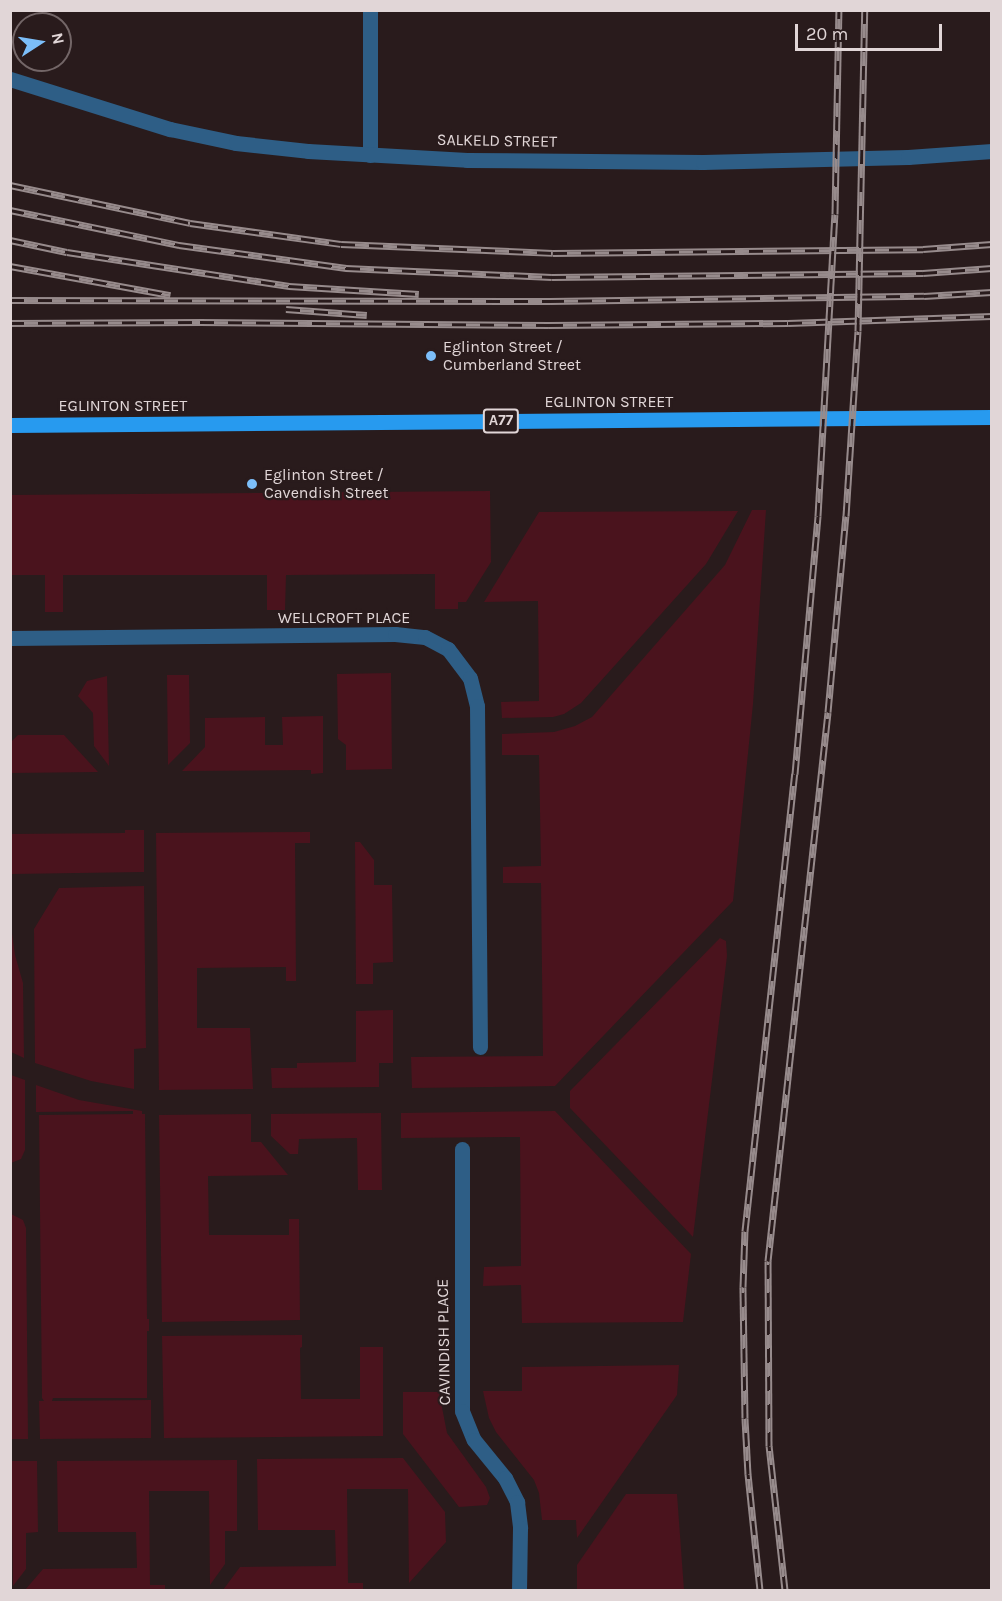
<!DOCTYPE html>
<html>
<head>
<meta charset="utf-8">
<style>
  body { margin:0 }
  #map { position:relative; width:1002px; height:1601px; overflow:hidden; background:#291b1c; font-family:Karla,sans-serif }
  div>[style] { position:absolute }
  [style*='--x'] { left:calc(var(--x)*1px); top:calc(var(--y)*1px); width:calc(var(--w)*1px); rotate:calc(var(--a)*1deg) }
  .green>* { inset:0; background:#4a131d }
  .street>* { height:15px; margin:-7.5px; padding:0 7.5px; transform-origin:7.5px; border-radius:7.5px; background:#2e5e86 }
  .primary>* { height:15px; margin:-7.5px; padding:0 7.5px; transform-origin:7.5px; border-radius:7.5px; background:#279aef }
  .rail>* { height:7px; margin-top:-3.5px; transform-origin:0; background:repeating-linear-gradient(90deg,#291b1c 0 14px,#978b8c 0 28px); box-sizing:border-box; border-block:2px solid #978b8c }
  .dots>* { width:16px; height:16px; translate:-50% -50%; box-sizing:border-box; border:3px solid #291b1c; border-radius:50% }
  span { translate:-50% -50%; white-space:nowrap; text-align:center; line-height:1.15; -webkit-text-stroke:4.5px #291b1c; paint-order:stroke }
  .shield-label span { padding:2px 4px; background:#291b1c; border:2px solid; border-radius:4px; -webkit-text-stroke-width:0 }
  .shield-label { font-size:15px; color:#e1d6d7; font-weight:700 }
  .street-label { font-size:16px; color:#e1d6d7 }
  .poi-label { font-size:16px; color:#e1d6d7 }
  .left { translate:0 -50%; text-align:left }
  .frame { position:absolute; inset:0; border:12px solid #e1d6d7; pointer-events:none }
  .north { position:absolute; left:12px; top:12px; width:60px; height:60px; box-sizing:border-box; background:#291b1c; border:2px solid #736667; border-radius:50%; rotate:78deg; font-size:16px; font-weight:700; line-height:24px; text-align:center; color:#e1d6d7 }
  .north::after { content:''; display:block; margin:auto; width:21px; height:27px; background:#7cbef9; clip-path:polygon(50% 0,100% 100%,50% 72%,0 100%) }
  .scale { position:absolute; left:795px; top:24px; width:147px; height:27px; box-sizing:border-box; border:3px solid #e1d6d7; border-top:0; padding-left:8px; font-size:18px; line-height:21px; white-space:nowrap; color:#e1d6d7; -webkit-text-stroke:4px #291b1c; paint-order:stroke }
</style>
</head>
<body>
<div id="map">
  <div class="green">
    <i style="clip-path:polygon(490px 491px,491px 562px,466px 602px,458px 602px,458px 609px,435px 609px,435px 574px,286px 575px,285px 610px,267px 610px,267px 575px,63px 575px,63px 612px,45px 612px,45px 575px,11px 575px,11px 495px)"></i>
    <i style="clip-path:polygon(752px 510px,766px 510px,753px 704px,733px 901px,555px 1086px,412px 1088px,411px 1057px,543px 1056px,541px 883px,503px 883px,503px 867px,541px 866px,539px 755px,502px 755px,502px 734px,554px 732px,575px 726px,592px 717px,725px 565px)"></i>
    <i style="clip-path:polygon(738px 511px,706px 564px,581px 703px,564px 714px,553px 717px,502px 718px,501px 702px,539px 701px,538px 601px,484px 602px,539px 512px)"></i>
    <i style="clip-path:polygon(391px 673px,392px 769px,346px 770px,346px 745px,338px 739px,337px 674px)"></i>
    <i style="clip-path:polygon(167px 675px,189px 675px,190px 743px,168px 765px)"></i>
    <i style="clip-path:polygon(107px 676px,109px 766px,94px 746px,93px 713px,78px 696px,87px 681px)"></i>
    <i style="clip-path:polygon(323px 716px,323px 773px,311px 774px,311px 770px,182px 771px,205px 747px,205px 718px,265px 717px,265px 745px,283px 745px,282px 717px)"></i>
    <i style="clip-path:polygon(18px 735px,64px 735px,98px 772px,11px 773px,11px 742px)"></i>
    <i style="clip-path:polygon(125px 830px,144px 830px,144px 872px,11px 874px,11px 834px,125px 833px)"></i>
    <i style="clip-path:polygon(310px 832px,310px 843px,295px 843px,296px 981px,286px 981px,286px 967px,197px 968px,197px 1028px,250px 1028px,253px 1089px,159px 1090px,156px 833px)"></i>
    <i style="clip-path:polygon(355px 842px,360px 842px,374px 860px,374px 885px,392px 885px,393px 962px,373px 963px,373px 984px,356px 984px)"></i>
    <i style="clip-path:polygon(144px 886px,146px 1048px,134px 1049px,134px 1089px,91px 1081px,35px 1063px,34px 929px,59px 888px)"></i>
    <i style="clip-path:polygon(10px 919px,15px 955px,23px 983px,24px 1058px,11px 1052px)"></i>
    <i style="clip-path:polygon(720px 938px,726px 941px,727px 956px,693px 1237px,570px 1108px,570px 1091px)"></i>
    <i style="clip-path:polygon(393px 1010px,393px 1063px,379px 1063px,379px 1087px,272px 1088px,271px 1068px,297px 1068px,297px 1063px,356px 1062px,356px 1011px)"></i>
    <i style="clip-path:polygon(11px 1075px,25px 1080px,25px 1150px,21px 1159px,11px 1163px)"></i>
    <i style="clip-path:polygon(36px 1085px,79px 1100px,142px 1111px,142px 1114px,145px 1114px,147px 1319px,149px 1319px,149px 1331px,147px 1331px,147px 1398px,53px 1398px,52px 1401px,151px 1400px,151px 1438px,40px 1439px,39px 1401px,44px 1401px,42px 1398px,39px 1115px,133px 1114px,133px 1111px,36px 1112px)"></i>
    <i style="clip-path:polygon(555px 1111px,691px 1254px,683px 1322px,522px 1323px,521px 1285px,483px 1286px,484px 1267px,521px 1266px,520px 1137px,401px 1138px,401px 1113px)"></i>
    <i style="clip-path:polygon(381px 1113px,382px 1190px,358px 1190px,357px 1138px,299px 1139px,298px 1154px,290px 1154px,271px 1136px,271px 1114px)"></i>
    <i style="clip-path:polygon(251px 1114px,251px 1142px,261px 1142px,288px 1175px,208px 1176px,209px 1235px,289px 1235px,289px 1219px,299px 1219px,300px 1320px,162px 1322px,159px 1115px)"></i>
    <i style="clip-path:polygon(11px 1214px,23px 1220px,26px 1228px,28px 1439px,11px 1439px)"></i>
    <i style="clip-path:polygon(302px 1335px,302px 1347px,300px 1348px,301px 1399px,360px 1399px,360px 1347px,383px 1347px,383px 1436px,164px 1438px,162px 1336px)"></i>
    <i style="clip-path:polygon(679px 1365px,677px 1395px,577px 1538px,576px 1520px,542px 1520px,539px 1493px,534px 1480px,496px 1432px,489px 1418px,483px 1391px,522px 1391px,522px 1367px)"></i>
    <i style="clip-path:polygon(403px 1392px,439px 1392px,447px 1433px,486px 1487px,490px 1498px,487px 1505px,459px 1507px,403px 1434px)"></i>
    <i style="clip-path:polygon(403px 1458px,445px 1512px,446px 1542px,409px 1583px,408px 1489px,347px 1489px,348px 1583px,363px 1583px,363px 1589px,223px 1590px,240px 1567px,336px 1566px,335px 1530px,258px 1530px,257px 1459px)"></i>
    <i style="clip-path:polygon(237px 1460px,237px 1531px,225px 1531px,225px 1564px,210px 1585px,209px 1491px,149px 1491px,150px 1585px,165px 1585px,165px 1590px,25px 1590px,43px 1569px,137px 1568px,136px 1532px,58px 1532px,57px 1461px)"></i>
    <i style="clip-path:polygon(11px 1461px,37px 1461px,38px 1532px,26px 1533px,26px 1569px,13px 1586px)"></i>
    <i style="clip-path:polygon(626px 1494px,677px 1494px,684px 1590px,577px 1590px,577px 1565px)"></i>
  </div>
  <div class="street">
    <i style="--x:370;--y:10;--w:145;--a:90"></i>
    <i style="--x:10;--y:79;--w:168;--a:17.4"></i>
    <i style="--x:170;--y:129;--w:67;--a:12"></i>
    <i style="--x:236;--y:143;--w:72;--a:6.3"></i>
    <i style="--x:308;--y:151;--w:159;--a:3.2"></i>
    <i style="--x:467;--y:160;--w:236;--a:0.5"></i>
    <i style="--x:703;--y:162;--w:205;--a:-1.4"></i>
    <i style="--x:908;--y:157;--w:84;--a:-4.1"></i>
    <i style="--x:10;--y:638;--w:385;--a:-0.6"></i>
    <i style="--x:395;--y:634;--w:30;--a:6"></i>
    <i style="--x:425;--y:637;--w:26;--a:28"></i>
    <i style="--x:448;--y:649;--w:36;--a:53"></i>
    <i style="--x:470;--y:678;--w:29;--a:76"></i>
    <i style="--x:477;--y:706;--w:341;--a:89.5"></i>
    <i style="--x:462;--y:1149;--w:262;--a:90"></i>
    <i style="--x:462;--y:1411;--w:31;--a:68"></i>
    <i style="--x:474;--y:1440;--w:49;--a:50.8"></i>
    <i style="--x:505;--y:1478;--w:27;--a:63"></i>
    <i style="--x:517;--y:1502;--w:26;--a:83"></i>
    <i style="--x:520;--y:1528;--w:62;--a:90.9"></i>
  </div>
  <div class="primary">
    <i style="--x:10;--y:425;--w:982;--a:-0.47"></i>
  </div>
  <div class="rail">
    <i style="--x:10;--y:185;--w:184;--a:11.9"></i>
    <i style="--x:190;--y:223;--w:152;--a:7.9"></i>
    <i style="--x:341;--y:244;--w:212;--a:2.4"></i>
    <i style="--x:553;--y:253;--w:370;--a:-0.6"></i>
    <i style="--x:923;--y:249;--w:69;--a:-4.1"></i>
    <i style="--x:10;--y:210;--w:173;--a:11.7"></i>
    <i style="--x:179;--y:245;--w:169;--a:7.8"></i>
    <i style="--x:346;--y:268;--w:206;--a:2.5"></i>
    <i style="--x:552;--y:277;--w:371;--a:-0.6"></i>
    <i style="--x:923;--y:273;--w:69;--a:-4.1"></i>
    <i style="--x:10;--y:240;--w:58;--a:11.9"></i>
    <i style="--x:67;--y:252;--w:225;--a:8.7"></i>
    <i style="--x:289;--y:286;--w:130;--a:3.5"></i>
    <i style="--x:10;--y:266;--w:163;--a:10.3"></i>
    <i style="--x:10;--y:300;--w:540;--a:0.11"></i>
    <i style="--x:550;--y:301;--w:374;--a:-0.8"></i>
    <i style="--x:924;--y:296;--w:68;--a:-3.4"></i>
    <i style="--x:286;--y:309;--w:81;--a:4.2"></i>
    <i style="--x:10;--y:323;--w:190;--a:-0.3"></i>
    <i style="--x:200;--y:322;--w:349;--a:0.5"></i>
    <i style="--x:549;--y:325;--w:239;--a:-0.5"></i>
    <i style="--x:788;--y:323;--w:204;--a:-2"></i>
    <i style="--x:760;--y:1590;--w:117;--a:-95.9"></i>
    <i style="--x:748;--y:1474;--w:56;--a:-93.1"></i>
    <i style="--x:745;--y:1418;--w:131;--a:-90.9"></i>
    <i style="--x:743;--y:1287;--w:56;--a:-88"></i>
    <i style="--x:745;--y:1231;--w:460;--a:-83.8"></i>
    <i style="--x:795;--y:774;--w:259;--a:-84.9"></i>
    <i style="--x:818;--y:516;--w:302;--a:-86.8"></i>
    <i style="--x:835;--y:214;--w:204;--a:-88.9"></i>
    <i style="--x:785;--y:1590;--w:145;--a:-96.3"></i>
    <i style="--x:769;--y:1446;--w:185;--a:-90.3"></i>
    <i style="--x:768;--y:1261;--w:552;--a:-83.76"></i>
    <i style="--x:828;--y:712;--w:197;--a:-84.8"></i>
    <i style="--x:846;--y:516;--w:185;--a:-86.3"></i>
    <i style="--x:858;--y:331;--w:321;--a:-88.8"></i>
  </div>
  <div class="dots">
    <i style="left:431px;top:356px;background:#7cbef9"></i>
    <i style="left:252px;top:484px;background:#7cbef9"></i>
  </div>
  <div class="shield-label">
    <span style="left:501px;top:421px">A77</span>
  </div>
  <div class="street-label">
    <span style="left:497px;top:141px;rotate:1deg">SALKELD STREET</span>
    <span style="left:609px;top:402px">EGLINTON STREET</span>
    <span style="left:123px;top:406px">EGLINTON STREET</span>
    <span style="left:344px;top:618px">WELLCROFT PLACE</span>
    <span style="left:444px;top:1342px;rotate:-91deg">CAVINDISH PLACE</span>
  </div>
  <div class="poi-label">
    <span class="left" style="left:443px;top:356px">Eglinton Street /<br>Cumberland Street</span>
    <span class="left" style="left:264px;top:484px">Eglinton Street /<br>Cavendish Street</span>
  </div>
  <div class="frame"></div>
  <div class="north">N</div>
  <div class="scale">20 m</div>
</div>
</body>
</html>
